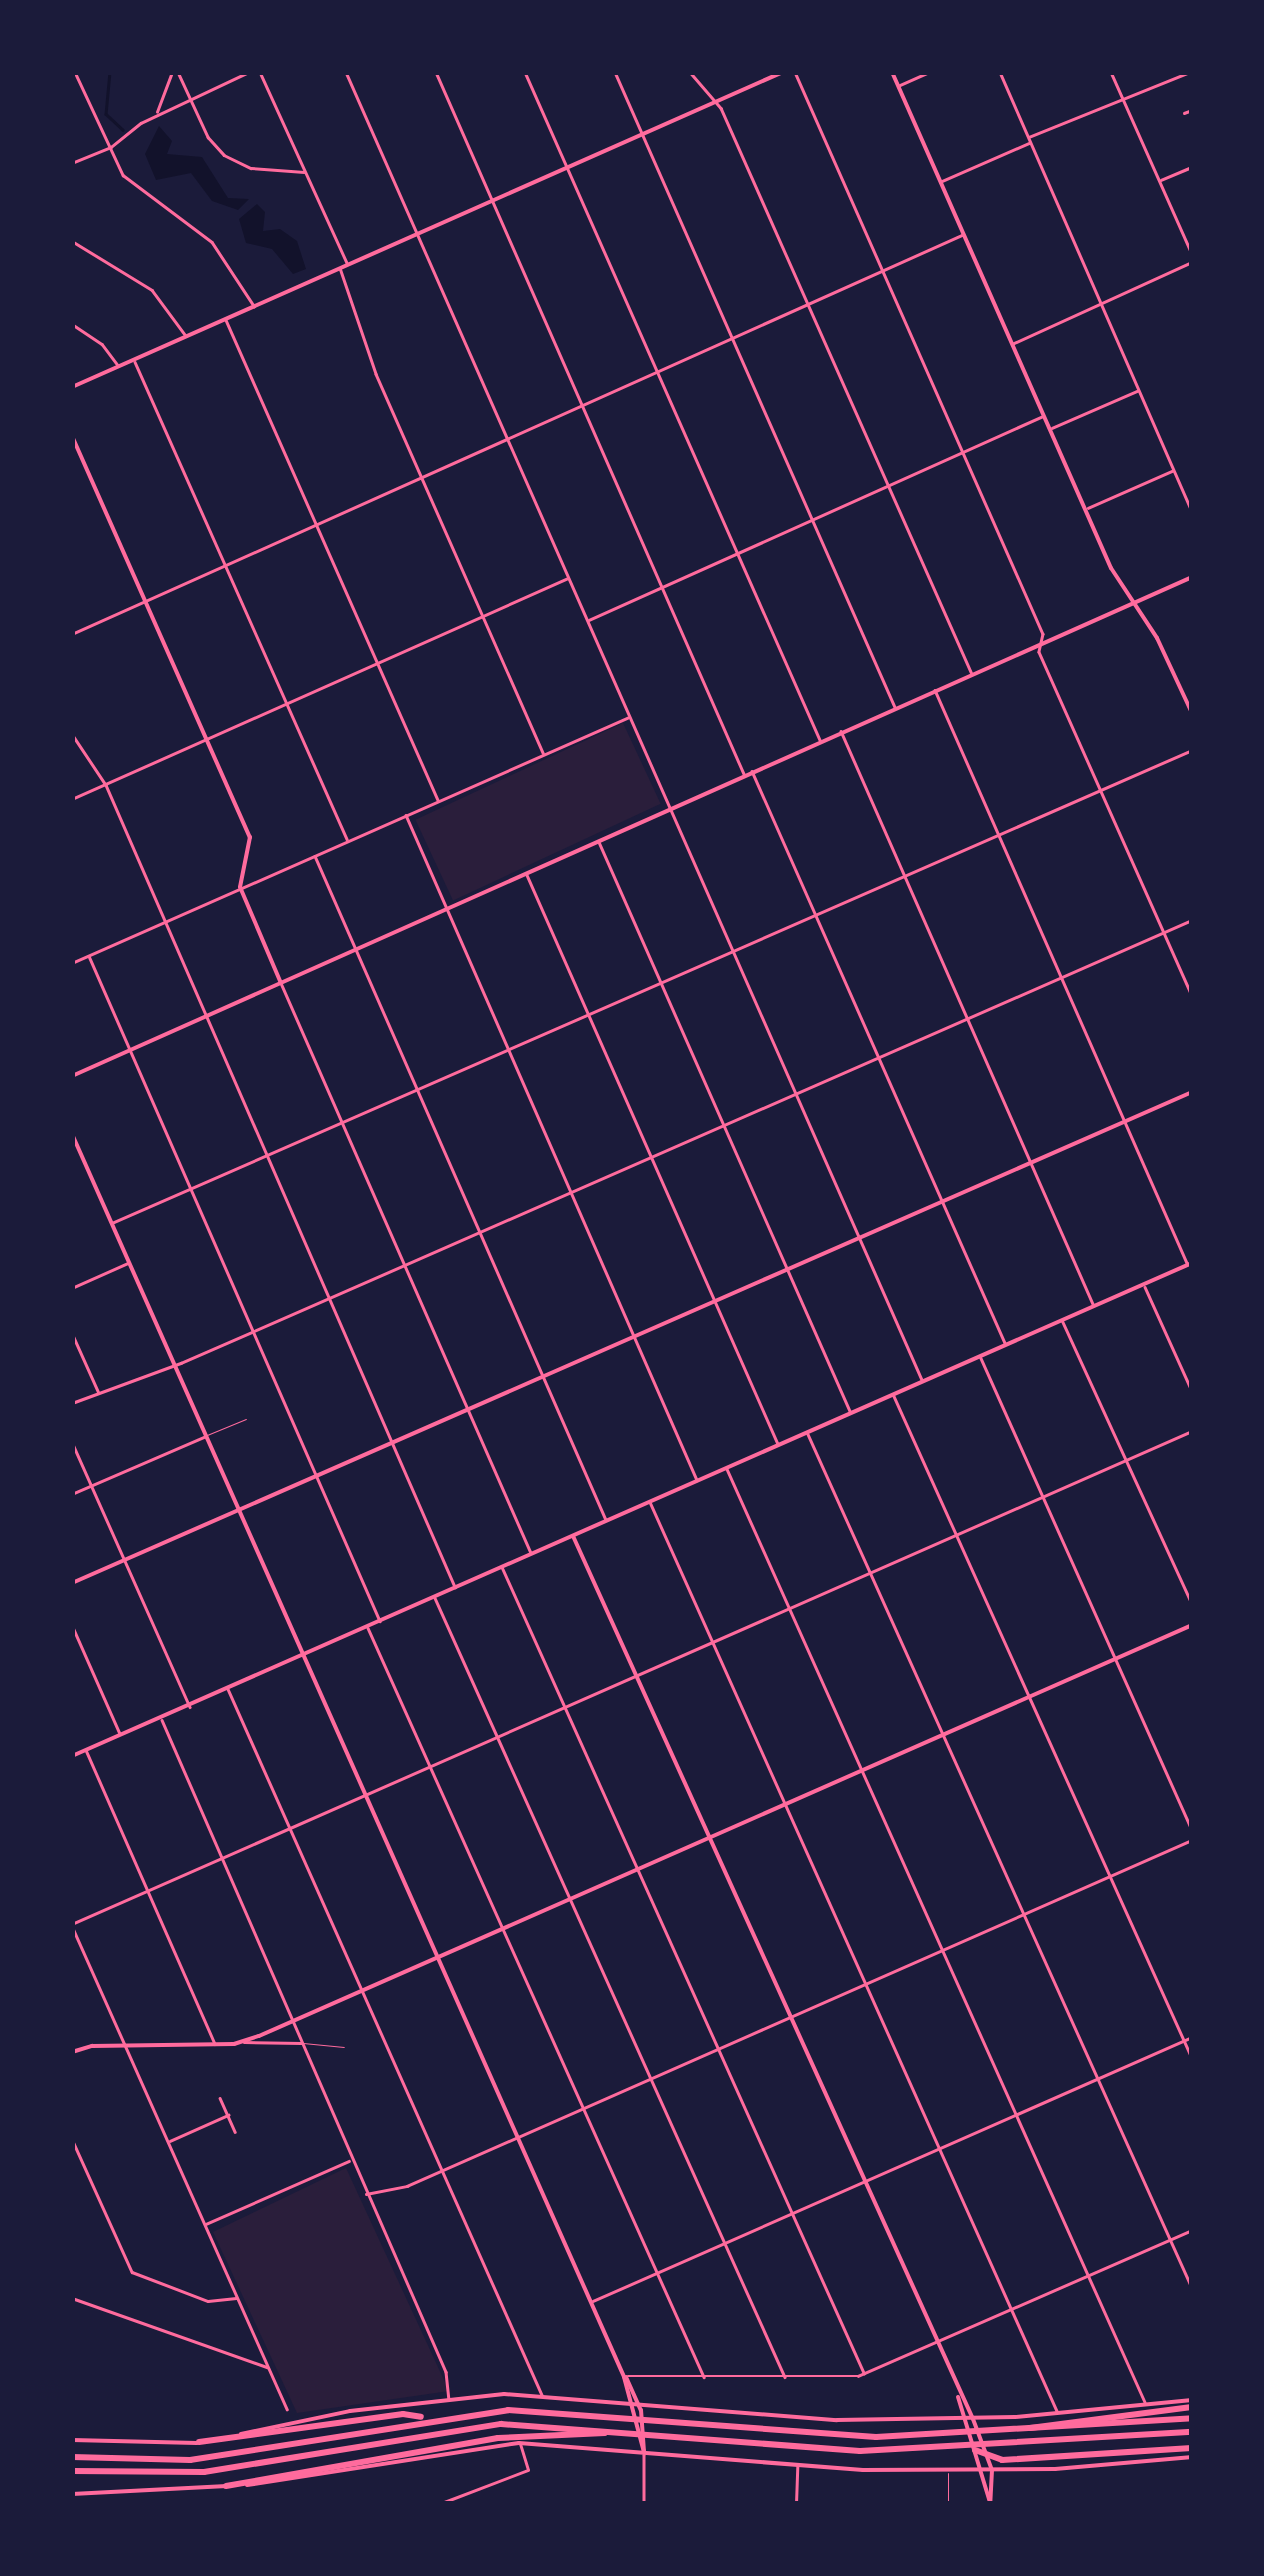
<!DOCTYPE html>
<html>
<head>
<meta charset="utf-8">
<style>
  body { margin:0 }
  #map { position:relative; width:1264px; height:2576px; overflow:hidden; background:#1b1b3a; font-family:Overpass,sans-serif }
  div>[style] { position:absolute }
  [style*='--x'] { left:calc(var(--x)*1px); top:calc(var(--y)*1px); width:calc(var(--w)*1px); rotate:calc(var(--a)*1deg) }
  .green>* { inset:0; background:#2a1e3b; transform-origin:0 0 }
  .water>* { inset:0; background:#12122b }
  .stream>* { height:2.5px; margin:-1.25px; padding:0 1.25px; transform-origin:1.25px; border-radius:1.25px; background:#12122b }
  .service>* { height:1px; margin:-0.5px; padding:0 0.5px; transform-origin:0.5px; border-radius:0.5px; background:#ff6b9d }
  .minor>* { height:2.5px; margin:-1.25px; padding:0 1.25px; transform-origin:1.25px; border-radius:1.25px; background:#ff6b9d }
  .tertiary>* { height:4px; margin:-2px; padding:0 2px; transform-origin:2px; border-radius:2px; background:#ff6b9d }
  .secondary>* { height:4px; margin:-2px; padding:0 2px; transform-origin:2px; border-radius:2px; background:#ff6b9d }
  .motorway>* { height:6px; margin:-3px; padding:0 3px; transform-origin:3px; border-radius:3px; background:#ff6b9d }
  span { translate:-50% -50%; white-space:nowrap; text-align:center; line-height:1.15; -webkit-text-stroke:9px #1b1b3a; paint-order:stroke }
  .frame { position:absolute; inset:0; border:75px solid #1b1b3a; pointer-events:none }
</style>
</head>
<body>
<div id="map">
  <div class="green">
    <i style="left:623px;top:723px;width:89px;height:229px;rotate:65deg"></i>
    <i style="clip-path:polygon(346px 2168px,449px 2391px,297px 2413px,213px 2232px)"></i>
  </div>
  <div class="water">
    <i style="clip-path:polygon(159px 126px,172px 141px,167px 154px,202px 157px,228px 198px,249px 199px,238px 210px,212px 201px,191px 173px,156px 180px,145px 154px)"></i>
    <i style="clip-path:polygon(257px 204px,265px 212px,263px 231px,280px 229px,297px 241px,306px 269px,293px 274px,272px 249px,246px 243px,239px 219px)"></i>
  </div>
  <div class="stream">
    <i style="--x:110;--y:72;--w:42;--a:95.4"></i>
    <i style="--x:106;--y:114;--w:23;--a:43"></i>
  </div>
  <div class="service">
    <i style="--x:207;--y:1435;--w:42;--a:-22.3"></i>
    <i style="--x:303;--y:2043;--w:41;--a:5.6"></i>
    <i style="--x:948;--y:2473;--w:31;--a:90"></i>
  </div>
  <div class="minor">
    <i style="--x:75;--y:72;--w:114;--a:65"></i>
    <i style="--x:123;--y:175;--w:111;--a:37"></i>
    <i style="--x:212;--y:242;--w:77;--a:56.7"></i>
    <i style="--x:178;--y:72;--w:72;--a:65.2"></i>
    <i style="--x:208;--y:137;--w:24;--a:48"></i>
    <i style="--x:224;--y:155;--w:30;--a:26"></i>
    <i style="--x:251;--y:168;--w:53;--a:4.3"></i>
    <i style="--x:260;--y:72;--w:210;--a:65.5"></i>
    <i style="--x:346;--y:72;--w:1429;--a:66.23"></i>
    <i style="--x:436;--y:72;--w:767;--a:66.31"></i>
    <i style="--x:525;--y:72;--w:730;--a:66.17"></i>
    <i style="--x:615;--y:72;--w:694;--a:66.21"></i>
    <i style="--x:690;--y:72;--w:48;--a:49.3"></i>
    <i style="--x:721;--y:108;--w:617;--a:66.09"></i>
    <i style="--x:795;--y:72;--w:614;--a:66.19"></i>
    <i style="--x:1043;--y:634;--w:18;--a:103"></i>
    <i style="--x:1039;--y:652;--w:376;--a:66"></i>
    <i style="--x:1000;--y:72;--w:480;--a:66.4"></i>
    <i style="--x:1111;--y:72;--w:199;--a:66"></i>
    <i style="--x:898;--y:86;--w:34;--a:-24"></i>
    <i style="--x:157;--y:112;--w:43;--a:-69.4"></i>
    <i style="--x:1184;--y:113;--w:9;--a:-21"></i>
    <i style="--x:1029;--y:137;--w:174;--a:-22"></i>
    <i style="--x:72;--y:163;--w:42;--a:-22.3"></i>
    <i style="--x:111;--y:147;--w:38;--a:-39"></i>
    <i style="--x:141;--y:123;--w:119;--a:-25.3"></i>
    <i style="--x:1161;--y:180;--w:34;--a:-23"></i>
    <i style="--x:940;--y:182;--w:97;--a:-23.7"></i>
    <i style="--x:72;--y:241;--w:94;--a:31.5"></i>
    <i style="--x:152;--y:290;--w:57;--a:53.5"></i>
    <i style="--x:340;--y:268;--w:112;--a:71.2"></i>
    <i style="--x:376;--y:374;--w:414;--a:66.2"></i>
    <i style="--x:226;--y:320;--w:525;--a:66.17"></i>
    <i style="--x:72;--y:324;--w:36;--a:34"></i>
    <i style="--x:102;--y:344;--w:26;--a:53"></i>
    <i style="--x:1012;--y:344;--w:198;--a:-24.5"></i>
    <i style="--x:135;--y:362;--w:522;--a:66.04"></i>
    <i style="--x:1052;--y:428;--w:93;--a:-23.5"></i>
    <i style="--x:1088;--y:508;--w:92;--a:-23.8"></i>
    <i style="--x:589;--y:620;--w:497;--a:-24.2"></i>
    <i style="--x:72;--y:634;--w:975;--a:-24.15"></i>
    <i style="--x:935;--y:690;--w:626;--a:66.26"></i>
    <i style="--x:841;--y:731;--w:626;--a:66.26"></i>
    <i style="--x:72;--y:734;--w:61;--a:56.3"></i>
    <i style="--x:106;--y:785;--w:875;--a:66.48"></i>
    <i style="--x:752;--y:771;--w:625;--a:66.14"></i>
    <i style="--x:72;--y:799;--w:541;--a:-24.01"></i>
    <i style="--x:406;--y:815;--w:726;--a:66.37"></i>
    <i style="--x:599;--y:842;--w:622;--a:66.2"></i>
    <i style="--x:315;--y:856;--w:725;--a:66.33"></i>
    <i style="--x:527;--y:875;--w:622;--a:66.2"></i>
    <i style="--x:89;--y:956;--w:726;--a:66.37"></i>
    <i style="--x:72;--y:963;--w:607;--a:-23.82"></i>
    <i style="--x:281;--y:983;--w:622;--a:66.32"></i>
    <i style="--x:112;--y:1223;--w:1179;--a:-23.65"></i>
    <i style="--x:1145;--y:1287;--w:114;--a:65.7"></i>
    <i style="--x:72;--y:1288;--w:61;--a:-24.1"></i>
    <i style="--x:1062;--y:1320;--w:312;--a:65.4"></i>
    <i style="--x:72;--y:1333;--w:64;--a:65.9"></i>
    <i style="--x:980;--y:1356;--w:519;--a:65.9"></i>
    <i style="--x:893;--y:1394;--w:728;--a:65.76"></i>
    <i style="--x:72;--y:1403;--w:116;--a:-20.2"></i>
    <i style="--x:181;--y:1363;--w:1104;--a:-23.66"></i>
    <i style="--x:807;--y:1432;--w:939;--a:65.78"></i>
    <i style="--x:72;--y:1442;--w:290;--a:66"></i>
    <i style="--x:727;--y:1469;--w:1022;--a:65.87"></i>
    <i style="--x:72;--y:1494;--w:144;--a:-23.4"></i>
    <i style="--x:650;--y:1502;--w:996;--a:65.88"></i>
    <i style="--x:502;--y:1567;--w:884;--a:65.81"></i>
    <i style="--x:435;--y:1598;--w:854;--a:65.81"></i>
    <i style="--x:72;--y:1625;--w:119;--a:66.2"></i>
    <i style="--x:368;--y:1628;--w:821;--a:65.84"></i>
    <i style="--x:228;--y:1689;--w:773;--a:66.02"></i>
    <i style="--x:162;--y:1720;--w:711;--a:66.46"></i>
    <i style="--x:446;--y:2372;--w:27;--a:84"></i>
    <i style="--x:86;--y:1750;--w:321;--a:66.3"></i>
    <i style="--x:72;--y:1924;--w:1224;--a:-23.76"></i>
    <i style="--x:72;--y:1926;--w:529;--a:66"></i>
    <i style="--x:244;--y:2042;--w:57;--a:1"></i>
    <i style="--x:220;--y:2098;--w:37;--a:66"></i>
    <i style="--x:72;--y:2139;--w:146;--a:65.7"></i>
    <i style="--x:132;--y:2272;--w:81;--a:20.9"></i>
    <i style="--x:208;--y:2301;--w:28;--a:-6"></i>
    <i style="--x:170;--y:2141;--w:64;--a:-24.1"></i>
    <i style="--x:366;--y:2194;--w:42;--a:-11"></i>
    <i style="--x:407;--y:2186;--w:858;--a:-23.79"></i>
    <i style="--x:206;--y:2224;--w:156;--a:-23.8"></i>
    <i style="--x:72;--y:2298;--w:207;--a:19.5"></i>
    <i style="--x:593;--y:2301;--w:655;--a:-23.78"></i>
    <i style="--x:628;--y:2376;--w:230;--a:0"></i>
    <i style="--x:858;--y:2376;--w:365;--a:-23.6"></i>
    <i style="--x:644;--y:2455;--w:49;--a:90"></i>
    <i style="--x:439;--y:2504;--w:95;--a:-20.9"></i>
    <i style="--x:528;--y:2470;--w:27;--a:-107"></i>
    <i style="--x:796;--y:2504;--w:37;--a:-88"></i>
  </div>
  <div class="tertiary">
    <i style="--x:892;--y:72;--w:542;--a:66.18"></i>
    <i style="--x:1111;--y:568;--w:84;--a:56.7"></i>
    <i style="--x:1157;--y:638;--w:83;--a:65"></i>
    <i style="--x:72;--y:436;--w:439;--a:66.1"></i>
    <i style="--x:250;--y:837;--w:51;--a:101.3"></i>
    <i style="--x:240;--y:887;--w:104;--a:66.9"></i>
    <i style="--x:72;--y:1134;--w:1360;--a:66.05"></i>
    <i style="--x:624;--y:2377;--w:78;--a:75.1"></i>
    <i style="--x:573;--y:1536;--w:969;--a:65.63"></i>
    <i style="--x:973;--y:2419;--w:54;--a:69.6"></i>
    <i style="--x:992;--y:2470;--w:34;--a:93"></i>
    <i style="--x:72;--y:1583;--w:1223;--a:-23.67"></i>
    <i style="--x:72;--y:2052;--w:21;--a:-17"></i>
    <i style="--x:92;--y:2046;--w:142;--a:-0.8"></i>
    <i style="--x:234;--y:2044;--w:26;--a:-18"></i>
    <i style="--x:259;--y:2036;--w:1020;--a:-23.77"></i>
    <i style="--x:626;--y:2377;--w:36;--a:66"></i>
    <i style="--x:641;--y:2410;--w:42;--a:85.9"></i>
    <i style="--x:958;--y:2397;--w:110;--a:73.1"></i>
  </div>
  <div class="secondary">
    <i style="--x:72;--y:387;--w:778;--a:-23.9"></i>
    <i style="--x:72;--y:1076;--w:1226;--a:-24.01"></i>
    <i style="--x:72;--y:1756;--w:1224;--a:-23.76"></i>
    <i style="--x:241;--y:2434;--w:111;--a:-11.9"></i>
    <i style="--x:350;--y:2411;--w:155;--a:-6.3"></i>
    <i style="--x:504;--y:2394;--w:334;--a:4.5"></i>
    <i style="--x:837;--y:2420;--w:178;--a:-1"></i>
    <i style="--x:1015;--y:2417;--w:178;--a:-5.5"></i>
    <i style="--x:72;--y:2440;--w:125;--a:1.4"></i>
    <i style="--x:247;--y:2485;--w:275;--a:-8.8"></i>
    <i style="--x:519;--y:2443;--w:345;--a:4.5"></i>
    <i style="--x:863;--y:2470;--w:192;--a:-0.3"></i>
    <i style="--x:1055;--y:2469;--w:138;--a:-5"></i>
    <i style="--x:72;--y:2494;--w:155;--a:-3"></i>
  </div>
  <div class="motorway">
    <i style="--x:1030;--y:2428;--w:163;--a:-7.4"></i>
    <i style="--x:199;--y:2442;--w:206;--a:-7.8"></i>
    <i style="--x:403;--y:2414;--w:18;--a:9"></i>
    <i style="--x:975;--y:2450;--w:29;--a:20"></i>
    <i style="--x:1002;--y:2460;--w:190;--a:-3.6"></i>
    <i style="--x:72;--y:2457;--w:118;--a:1.5"></i>
    <i style="--x:190;--y:2460;--w:322;--a:-8.9"></i>
    <i style="--x:508;--y:2410;--w:369;--a:4.2"></i>
    <i style="--x:876;--y:2437;--w:317;--a:-3.4"></i>
    <i style="--x:72;--y:2471;--w:132;--a:0.4"></i>
    <i style="--x:204;--y:2472;--w:301;--a:-9.2"></i>
    <i style="--x:501;--y:2424;--w:360;--a:4.3"></i>
    <i style="--x:860;--y:2451;--w:333;--a:-3.3"></i>
    <i style="--x:226;--y:2486;--w:276;--a:-10"></i>
    <i style="--x:498;--y:2438;--w:107;--a:-2.7"></i>
  </div>
  <div class="frame"></div>
</div>
</body>
</html>
